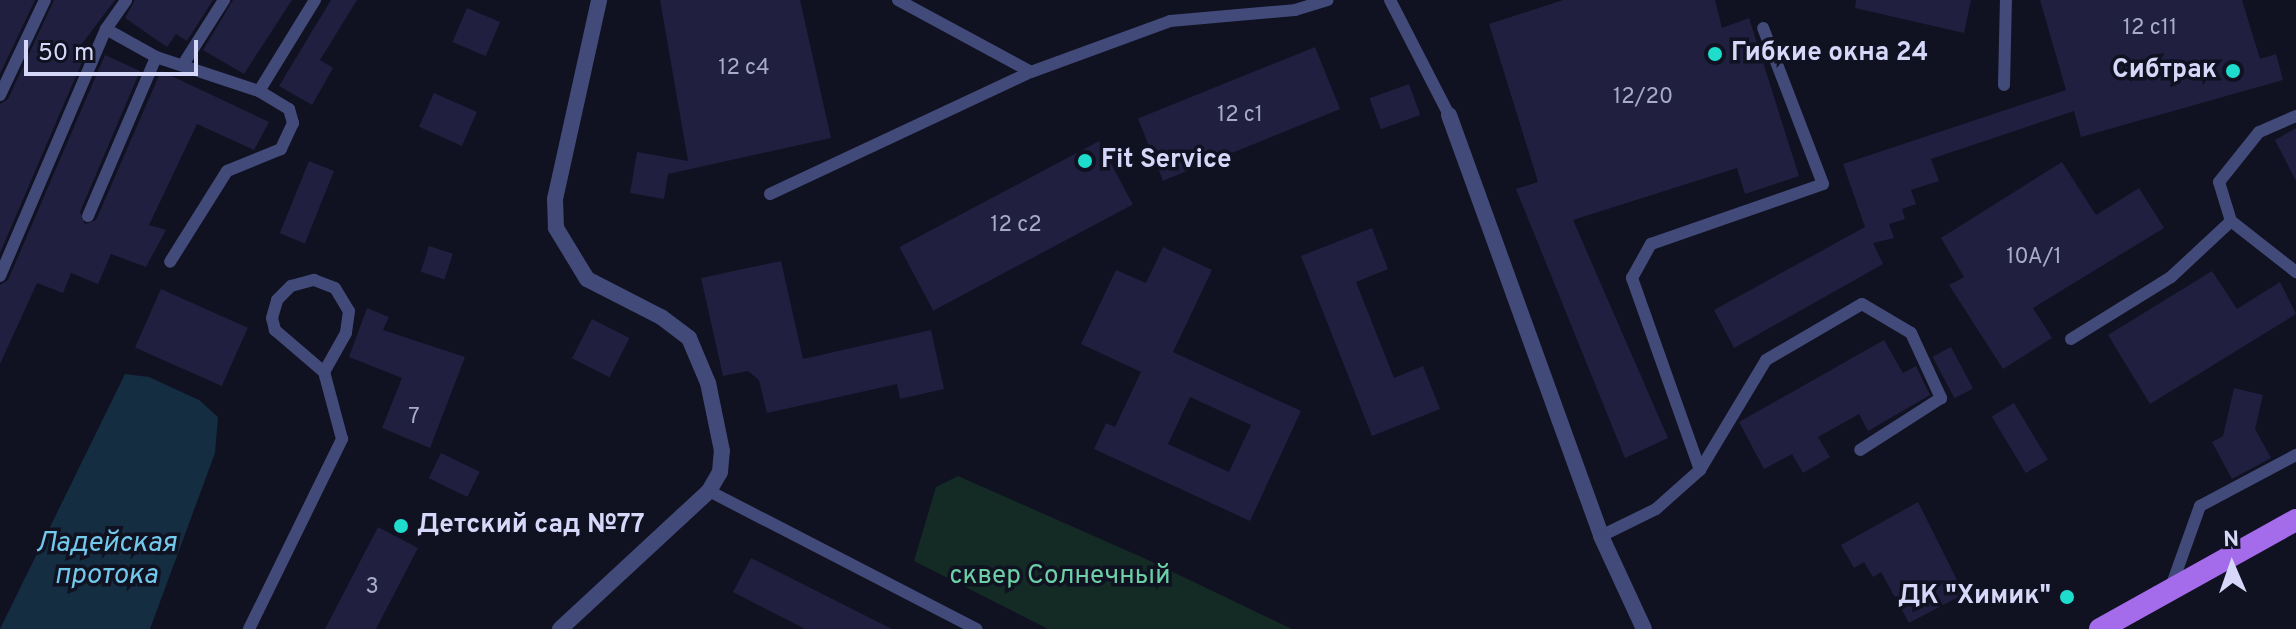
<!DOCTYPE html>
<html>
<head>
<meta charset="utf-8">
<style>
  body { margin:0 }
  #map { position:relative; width:2296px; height:629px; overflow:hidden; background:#101121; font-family:Overpass,sans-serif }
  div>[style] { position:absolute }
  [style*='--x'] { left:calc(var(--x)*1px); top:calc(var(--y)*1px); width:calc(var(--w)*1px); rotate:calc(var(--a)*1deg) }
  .green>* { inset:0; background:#142a25 }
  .water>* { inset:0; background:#142d41 }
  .building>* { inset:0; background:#201f3f; transform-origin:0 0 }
  .service>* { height:12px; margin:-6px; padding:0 6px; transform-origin:6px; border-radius:6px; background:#424a79 }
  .minor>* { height:16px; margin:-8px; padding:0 8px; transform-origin:8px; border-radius:8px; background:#424a79 }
  .primary>* { height:22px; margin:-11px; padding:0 11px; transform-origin:11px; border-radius:11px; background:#a46beb }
  .dots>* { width:22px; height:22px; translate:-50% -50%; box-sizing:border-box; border:4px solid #101121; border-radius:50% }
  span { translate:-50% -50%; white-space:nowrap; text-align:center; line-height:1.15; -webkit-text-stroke:7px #101121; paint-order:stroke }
  .number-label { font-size:22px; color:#a8aaca }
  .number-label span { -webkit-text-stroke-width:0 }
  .poi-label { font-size:26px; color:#d6d8f9; font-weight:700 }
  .left { translate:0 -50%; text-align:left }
  .right { translate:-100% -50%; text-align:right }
  .park-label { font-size:26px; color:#6ccfa5 }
  .water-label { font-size:28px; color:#72c9eb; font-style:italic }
  .north { position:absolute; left:2192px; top:525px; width:80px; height:80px; -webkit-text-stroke:6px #101121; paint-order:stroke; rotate:358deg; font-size:22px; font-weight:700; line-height:32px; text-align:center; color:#d6d8f9 }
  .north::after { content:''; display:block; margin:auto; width:28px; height:36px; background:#d6d8f9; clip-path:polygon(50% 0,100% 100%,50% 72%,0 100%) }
  .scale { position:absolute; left:24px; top:40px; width:174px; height:36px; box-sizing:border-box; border:4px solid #d6d8f9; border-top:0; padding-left:10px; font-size:24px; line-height:28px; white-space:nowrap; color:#d6d8f9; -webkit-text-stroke:6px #101121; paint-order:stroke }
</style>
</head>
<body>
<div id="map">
  <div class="green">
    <i style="clip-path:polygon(958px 476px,1146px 559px,1292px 629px,1048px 629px,914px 561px,936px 487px)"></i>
  </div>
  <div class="water">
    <i style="clip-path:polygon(125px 374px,149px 377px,199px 400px,218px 417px,215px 453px,150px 629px,0 629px)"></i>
  </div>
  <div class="building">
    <i style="clip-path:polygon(0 0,35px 0,0 74px)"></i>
    <i style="clip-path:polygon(54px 0,115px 0,81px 45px,88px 48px,0 253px,0 104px,8px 99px)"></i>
    <i style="clip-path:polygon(135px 0,213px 0,187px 41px,176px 34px,167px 47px,125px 18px)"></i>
    <i style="clip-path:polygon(233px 0,292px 0,244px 74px,203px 50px)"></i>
    <i style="clip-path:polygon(331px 0,357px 0,320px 60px,333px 68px,312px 105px,279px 86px)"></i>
    <i style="clip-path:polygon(660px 0,800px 0,831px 138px,668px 174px,664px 199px,630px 193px,637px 152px,688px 161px)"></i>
    <i style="clip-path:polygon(1563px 0,1715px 0,1722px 28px,1749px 18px,1799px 176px,1745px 194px,1737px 168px,1573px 220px,1668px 438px,1625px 458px,1516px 189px,1538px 182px,1489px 24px)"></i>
    <i style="clip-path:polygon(1856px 0,1971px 0,1964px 33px,1855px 8px)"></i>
    <i style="clip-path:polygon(2040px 0,2242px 0,2260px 59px,2276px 54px,2283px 80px,2081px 137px,2074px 111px,1931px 159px,1939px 181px,1911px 190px,1916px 204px,1902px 209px,1905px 219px,1889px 224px,1894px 238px,1873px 243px,1883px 264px,1734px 348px,1714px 310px,1865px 227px,1843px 164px,2066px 90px)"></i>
    <i style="left:467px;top:8px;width:36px;height:37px;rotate:23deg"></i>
    <i style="left:1315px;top:47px;width:67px;height:191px;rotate:68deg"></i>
    <i style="clip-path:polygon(105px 55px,140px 71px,80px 212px,85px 224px,96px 220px,161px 71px,269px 122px,254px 150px,197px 124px,149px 225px,166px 230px,146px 267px,111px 254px,98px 284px,71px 273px,63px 293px,37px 283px,0 364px,0 285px,8px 280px)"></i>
    <i style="left:1409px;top:84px;width:33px;height:42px;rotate:70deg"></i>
    <i style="left:434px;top:93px;width:47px;height:37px;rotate:24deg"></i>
    <i style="clip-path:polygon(2296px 128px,2296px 181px,2275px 140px)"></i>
    <i style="left:1099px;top:141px;width:72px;height:226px;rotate:62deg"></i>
    <i style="left:309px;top:161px;width:27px;height:78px;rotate:22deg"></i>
    <i style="clip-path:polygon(2062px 162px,2096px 215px,2139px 188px,2164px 228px,2033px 308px,2052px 338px,2003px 369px,1949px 285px,1964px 277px,1941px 238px)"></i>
    <i style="clip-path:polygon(1372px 228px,1388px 269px,1356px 282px,1394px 378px,1423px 366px,1440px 409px,1372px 436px,1301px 256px)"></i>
    <i style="left:429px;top:246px;width:25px;height:27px;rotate:18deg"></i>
    <i style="clip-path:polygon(evenodd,1163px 247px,1212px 270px,1173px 352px,1301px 411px,1250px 521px,1094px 449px,1106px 423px,1115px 427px,1141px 372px,1081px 344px,1116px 270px,1146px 283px,1163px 247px,1190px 397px,1251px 425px,1229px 472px,1168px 444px,1190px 397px)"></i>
    <i style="clip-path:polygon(781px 261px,803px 359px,931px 330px,944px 389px,900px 399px,897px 384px,767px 413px,759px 380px,748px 371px,723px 376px,701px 278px)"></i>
    <i style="clip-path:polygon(2212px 271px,2237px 309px,2280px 282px,2296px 314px,2150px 404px,2108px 335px)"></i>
    <i style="left:161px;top:289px;width:95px;height:64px;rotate:24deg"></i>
    <i style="clip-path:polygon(367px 308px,389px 317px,383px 330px,465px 357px,430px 448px,382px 428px,402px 378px,349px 357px)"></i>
    <i style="left:592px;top:319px;width:42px;height:44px;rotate:27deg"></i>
    <i style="clip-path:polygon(1884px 340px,1903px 373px,1916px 366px,1930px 395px,1868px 431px,1859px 414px,1818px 437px,1830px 457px,1803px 473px,1792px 454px,1764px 469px,1739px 422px)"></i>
    <i style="left:1951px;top:347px;width:47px;height:21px;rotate:62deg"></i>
    <i style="clip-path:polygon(2234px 388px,2263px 395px,2255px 429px,2271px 458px,2232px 479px,2212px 442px,2223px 436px)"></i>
    <i style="left:2014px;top:403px;width:66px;height:26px;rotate:59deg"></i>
    <i style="left:441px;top:453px;width:43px;height:28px;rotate:26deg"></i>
    <i style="clip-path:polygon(1918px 502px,1964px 594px,1909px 623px,1881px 572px,1873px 577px,1864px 562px,1854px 568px,1841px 545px)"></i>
    <i style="clip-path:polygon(378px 527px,418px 548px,376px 629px,325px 629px)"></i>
    <i style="clip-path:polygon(751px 558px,892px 629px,805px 629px,733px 592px)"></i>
  </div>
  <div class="service">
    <i style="--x:898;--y:0;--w:151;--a:28.4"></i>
    <i style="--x:1390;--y:0;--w:129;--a:62.8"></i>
    <i style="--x:106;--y:29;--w:57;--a:29.2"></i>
    <i style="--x:156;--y:57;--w:108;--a:18.3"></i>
    <i style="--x:259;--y:91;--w:35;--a:31"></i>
    <i style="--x:289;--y:109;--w:15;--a:74"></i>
    <i style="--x:293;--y:123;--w:29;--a:115"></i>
    <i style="--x:281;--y:149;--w:58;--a:157.8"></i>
    <i style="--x:227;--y:171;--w:107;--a:122.1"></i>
    <i style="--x:184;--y:63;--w:75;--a:-57.6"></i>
    <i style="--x:2004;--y:85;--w:85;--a:-88.7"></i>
    <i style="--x:259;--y:91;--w:107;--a:-58.4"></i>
    <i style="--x:0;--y:95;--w:105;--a:-64.7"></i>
    <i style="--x:2296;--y:116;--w:40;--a:156.6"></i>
    <i style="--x:2259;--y:132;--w:64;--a:128.7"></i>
    <i style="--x:2219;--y:182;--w:41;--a:72.9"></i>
    <i style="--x:2231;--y:221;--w:83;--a:38.1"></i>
    <i style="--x:770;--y:194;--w:288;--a:-25.1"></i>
    <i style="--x:1031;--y:72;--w:148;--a:-20.1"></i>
    <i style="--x:1170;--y:21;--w:125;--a:-5"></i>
    <i style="--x:1295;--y:10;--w:34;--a:-17"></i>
    <i style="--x:88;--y:216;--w:173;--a:-66.8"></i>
    <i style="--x:0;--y:276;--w:269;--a:-66.8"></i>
    <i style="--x:106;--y:29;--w:35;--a:-55"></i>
    <i style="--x:2071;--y:339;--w:118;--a:-31.8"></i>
    <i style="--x:2171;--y:277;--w:82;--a:-43"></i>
    <i style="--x:1700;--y:470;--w:128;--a:-59"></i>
    <i style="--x:1766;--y:360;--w:111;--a:-30.3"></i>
    <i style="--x:1862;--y:304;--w:57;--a:30.6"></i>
    <i style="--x:1911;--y:333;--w:72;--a:65.2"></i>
    <i style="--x:1941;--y:398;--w:96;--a:147.3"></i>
    <i style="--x:709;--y:491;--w:301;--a:27.3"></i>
    <i style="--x:1601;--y:536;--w:61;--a:-26.1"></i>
    <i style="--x:1656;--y:509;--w:59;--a:-41.6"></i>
    <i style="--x:1700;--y:470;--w:204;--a:-109.5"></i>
    <i style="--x:1632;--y:278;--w:39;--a:-61"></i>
    <i style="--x:1651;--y:244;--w:182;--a:-19.2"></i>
    <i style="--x:1823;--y:184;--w:167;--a:-111"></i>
    <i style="--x:2171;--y:587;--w:86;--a:-70.3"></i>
    <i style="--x:2200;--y:506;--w:109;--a:-28"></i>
    <i style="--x:249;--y:629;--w:212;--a:-63.9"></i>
    <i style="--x:342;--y:439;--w:69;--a:-105"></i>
    <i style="--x:324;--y:372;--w:65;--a:-139.4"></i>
    <i style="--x:275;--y:330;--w:12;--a:-104"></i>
    <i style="--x:272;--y:318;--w:19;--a:-74"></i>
    <i style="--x:277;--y:300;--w:20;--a:-45"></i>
    <i style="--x:291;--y:286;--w:24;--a:-15"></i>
    <i style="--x:314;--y:280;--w:22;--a:21"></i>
    <i style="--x:335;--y:288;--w:27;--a:59"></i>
    <i style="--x:349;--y:311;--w:22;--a:98"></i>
    <i style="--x:346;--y:333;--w:45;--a:119.4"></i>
  </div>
  <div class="minor">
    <i style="--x:1449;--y:115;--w:448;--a:70.1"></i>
    <i style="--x:1601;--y:536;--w:102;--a:65.2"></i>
    <i style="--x:560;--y:629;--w:203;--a:-42.8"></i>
    <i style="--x:709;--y:491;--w:22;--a:-60"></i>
    <i style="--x:720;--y:472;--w:21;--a:-85"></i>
    <i style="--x:722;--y:451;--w:69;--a:-101.6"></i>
    <i style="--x:708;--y:383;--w:49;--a:-112.9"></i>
    <i style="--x:689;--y:338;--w:35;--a:-143"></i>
    <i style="--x:661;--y:317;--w:83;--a:-152.8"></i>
    <i style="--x:587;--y:279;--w:60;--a:-121.3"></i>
    <i style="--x:556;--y:228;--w:29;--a:-92"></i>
    <i style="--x:555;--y:199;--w:204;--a:-77.5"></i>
  </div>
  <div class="primary">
    <i style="--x:2100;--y:629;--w:224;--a:-29.1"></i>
  </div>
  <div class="dots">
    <i style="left:1715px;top:54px;background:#1eddcd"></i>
    <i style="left:2233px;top:71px;background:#1eddcd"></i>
    <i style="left:1085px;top:161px;background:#1eddcd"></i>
    <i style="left:401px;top:526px;background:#1eddcd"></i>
    <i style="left:2067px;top:597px;background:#1eddcd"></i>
  </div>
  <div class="number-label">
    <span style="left:2150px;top:29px">12 с11</span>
    <span style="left:744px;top:69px">12 с4</span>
    <span style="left:1643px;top:98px">12/20</span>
    <span style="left:1240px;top:116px">12 с1</span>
    <span style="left:1016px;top:226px">12 с2</span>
    <span style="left:2034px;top:258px">10А/1</span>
    <span style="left:414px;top:418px">7</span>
    <span style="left:372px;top:588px">3</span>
  </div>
  <div class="poi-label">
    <span class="left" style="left:1731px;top:54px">Гибкие окна 24</span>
    <span class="right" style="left:2217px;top:71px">Сибтрак</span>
    <span class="left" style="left:1101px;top:161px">Fit Service</span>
    <span class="left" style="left:417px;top:526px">Детский сад №77</span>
    <span class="right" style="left:2051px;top:597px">ДК "Химик"</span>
  </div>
  <div class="park-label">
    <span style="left:1060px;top:577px">сквер Солнечный</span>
  </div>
  <div class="water-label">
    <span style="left:106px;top:560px">Ладейская<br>протока</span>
  </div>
  <div class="north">N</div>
  <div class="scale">50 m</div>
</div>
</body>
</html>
